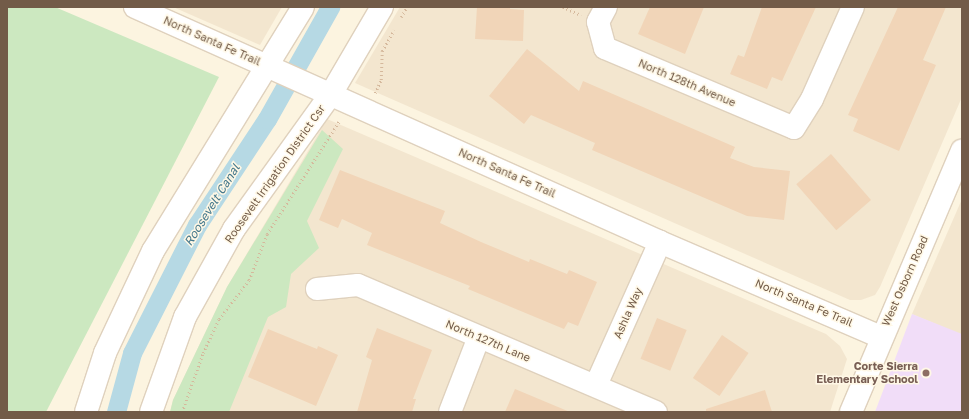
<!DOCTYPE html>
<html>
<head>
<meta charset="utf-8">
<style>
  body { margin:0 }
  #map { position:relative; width:969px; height:419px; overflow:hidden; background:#fcf4e0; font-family:"Golos Text",sans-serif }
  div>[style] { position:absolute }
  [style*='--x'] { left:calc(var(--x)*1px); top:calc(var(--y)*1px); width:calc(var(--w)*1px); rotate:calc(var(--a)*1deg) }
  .residential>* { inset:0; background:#f3e6cf }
  .education>* { inset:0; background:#f1ddf8 }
  .green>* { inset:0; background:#cce8c0 }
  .canal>* { height:19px; margin:-9.5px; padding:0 9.5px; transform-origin:9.5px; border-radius:9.5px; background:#b6d9e4 }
  .building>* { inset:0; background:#f1d5b8; transform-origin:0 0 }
  .path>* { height:2.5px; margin-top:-1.25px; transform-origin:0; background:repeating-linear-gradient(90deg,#d5b89c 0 1px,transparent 0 4px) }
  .roads { filter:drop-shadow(1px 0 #dfd1bd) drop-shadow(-1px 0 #dfd1bd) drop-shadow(0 1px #dfd1bd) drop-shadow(0 -1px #dfd1bd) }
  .minor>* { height:22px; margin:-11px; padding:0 11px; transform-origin:11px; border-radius:11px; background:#fff }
  .dots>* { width:11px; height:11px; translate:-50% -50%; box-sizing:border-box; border:2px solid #fff8e6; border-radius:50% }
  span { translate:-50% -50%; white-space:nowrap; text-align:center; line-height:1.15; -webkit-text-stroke:3px #fff8e6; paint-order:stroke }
  .street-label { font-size:11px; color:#725b48 }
  .education-label { font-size:11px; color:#785e54; font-weight:700 }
  .right { translate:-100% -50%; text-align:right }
  .water-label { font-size:12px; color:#45788c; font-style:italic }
  .frame { position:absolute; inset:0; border:8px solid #725b48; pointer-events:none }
</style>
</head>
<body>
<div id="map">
  <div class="residential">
    <i style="clip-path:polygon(173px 7px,282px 7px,260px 45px)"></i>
    <i style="clip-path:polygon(400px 7px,962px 7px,962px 97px,880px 287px,875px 295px,861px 300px,850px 300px,355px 83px)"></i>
    <i style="clip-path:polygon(327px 119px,826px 334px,840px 346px,847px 359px,830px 412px,170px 412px,173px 400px,227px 287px)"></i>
    <i style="clip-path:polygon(962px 199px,962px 335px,912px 314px)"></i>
  </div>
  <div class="education">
    <i style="clip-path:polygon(912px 314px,962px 334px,962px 412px,875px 412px)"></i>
  </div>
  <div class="green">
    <i style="clip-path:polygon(8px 7px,55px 7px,219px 77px,46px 412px,7px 412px)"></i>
    <i style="clip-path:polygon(322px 130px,343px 149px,307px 221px,319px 248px,291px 274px,286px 307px,268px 317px,229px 412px,170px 412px,173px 400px,227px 287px)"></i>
  </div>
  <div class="canal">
    <i style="--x:116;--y:412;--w:61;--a:-74.8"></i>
    <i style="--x:132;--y:353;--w:144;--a:-63.1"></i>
    <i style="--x:197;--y:225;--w:127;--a:-56.6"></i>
    <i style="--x:267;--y:119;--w:129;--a:-60.6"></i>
  </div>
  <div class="building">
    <i style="clip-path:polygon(477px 7px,510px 7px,510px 9px,524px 10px,523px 41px,475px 39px)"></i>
    <i style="clip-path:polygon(650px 7px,704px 7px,685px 54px,638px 34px)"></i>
    <i style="clip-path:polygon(762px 7px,816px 7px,782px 81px,772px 77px,767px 89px,730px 74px,738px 55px,744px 57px)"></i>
    <i style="clip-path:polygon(898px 7px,946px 7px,923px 60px,936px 65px,899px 151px,853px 131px,858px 119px,848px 115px)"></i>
    <i style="clip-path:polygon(527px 49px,579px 91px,583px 81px,735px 147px,730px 158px,754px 167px,790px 171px,784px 220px,747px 216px,592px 150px,595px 143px,531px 115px,524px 124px,489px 96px)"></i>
    <i style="left:831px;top:154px;width:61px;height:46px;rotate:49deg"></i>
    <i style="clip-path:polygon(340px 170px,445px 211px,440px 223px,481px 242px,529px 262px,530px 259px,567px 274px,569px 270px,597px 282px,578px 326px,568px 322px,564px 329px,468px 289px,470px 286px,367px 245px,372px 233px,342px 219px,338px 228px,319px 220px)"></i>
    <i style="left:657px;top:318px;width:32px;height:44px;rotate:22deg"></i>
    <i style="clip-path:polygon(377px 328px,432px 350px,413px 399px,416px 399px,412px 412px,357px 412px,372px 360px,366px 357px)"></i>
    <i style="clip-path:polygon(268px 329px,317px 349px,318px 346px,338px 355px,316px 406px,248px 377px)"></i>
    <i style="left:722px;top:335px;width:32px;height:52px;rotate:34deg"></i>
    <i style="clip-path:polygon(515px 389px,570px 412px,505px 412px)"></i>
    <i style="clip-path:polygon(765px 390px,772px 412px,706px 412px,706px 409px)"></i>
  </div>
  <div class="path">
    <i style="--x:563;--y:7;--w:20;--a:24"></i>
    <i style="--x:401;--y:17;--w:12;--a:-59"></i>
    <i style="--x:375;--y:93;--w:14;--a:-65"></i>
    <i style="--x:381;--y:80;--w:29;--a:-88"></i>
    <i style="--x:382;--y:51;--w:24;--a:-60"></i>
    <i style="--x:182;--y:412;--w:63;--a:-70.4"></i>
    <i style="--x:203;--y:353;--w:38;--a:-65"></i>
    <i style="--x:219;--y:319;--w:49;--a:-52.4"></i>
    <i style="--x:249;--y:280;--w:49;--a:-68.6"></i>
    <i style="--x:267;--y:234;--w:135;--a:-57.4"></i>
  </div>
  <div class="roads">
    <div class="minor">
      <i style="--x:135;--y:7;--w:575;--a:24.11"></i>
      <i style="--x:660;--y:242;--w:241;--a:23.3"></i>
      <i style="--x:606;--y:7;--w:17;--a:118"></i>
      <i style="--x:598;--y:22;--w:27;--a:75"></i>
      <i style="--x:605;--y:48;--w:205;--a:22.9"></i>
      <i style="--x:794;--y:128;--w:34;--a:-58"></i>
      <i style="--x:812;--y:99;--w:101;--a:-66"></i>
      <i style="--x:317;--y:289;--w:41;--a:-5.6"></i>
      <i style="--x:358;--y:285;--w:324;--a:23.1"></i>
      <i style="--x:596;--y:385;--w:157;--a:-65.9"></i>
      <i style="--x:86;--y:412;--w:62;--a:-72.1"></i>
      <i style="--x:105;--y:353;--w:113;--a:-64.8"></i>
      <i style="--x:153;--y:251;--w:286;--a:-58.4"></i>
      <i style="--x:151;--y:412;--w:101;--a:-70.3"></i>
      <i style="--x:185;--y:317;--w:101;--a:-60.9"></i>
      <i style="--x:234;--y:229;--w:166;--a:-54.3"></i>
      <i style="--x:331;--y:94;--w:101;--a:-59.6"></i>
      <i style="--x:450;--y:412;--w:80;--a:-68.9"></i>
      <i style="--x:851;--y:412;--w:284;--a:-67"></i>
    </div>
  </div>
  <div class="dots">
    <i style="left:926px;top:373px;background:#8d6e63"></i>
  </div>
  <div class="street-label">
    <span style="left:212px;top:41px;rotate:24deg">North Santa Fe Trail</span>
    <span style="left:687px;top:83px;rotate:23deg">North 128th Avenue</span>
    <span style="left:507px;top:173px;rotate:24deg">North Santa Fe Trail</span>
    <span style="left:275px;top:174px;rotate:-55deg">Roosevelt Irrigation District Csr</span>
    <span style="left:905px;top:281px;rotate:-66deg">West Osborn Road</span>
    <span style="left:804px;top:303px;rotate:23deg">North Santa Fe Trail</span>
    <span style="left:628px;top:313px;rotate:-66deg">Ashla Way</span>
    <span style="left:488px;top:341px;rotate:23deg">North 127th Lane</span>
  </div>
  <div class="education-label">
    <span class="right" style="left:918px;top:373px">Corte Sierra<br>Elementary School</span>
  </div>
  <div class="water-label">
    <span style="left:212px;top:205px;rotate:-58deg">Roosevelt Canal</span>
  </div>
  <div class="frame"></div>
</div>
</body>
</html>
